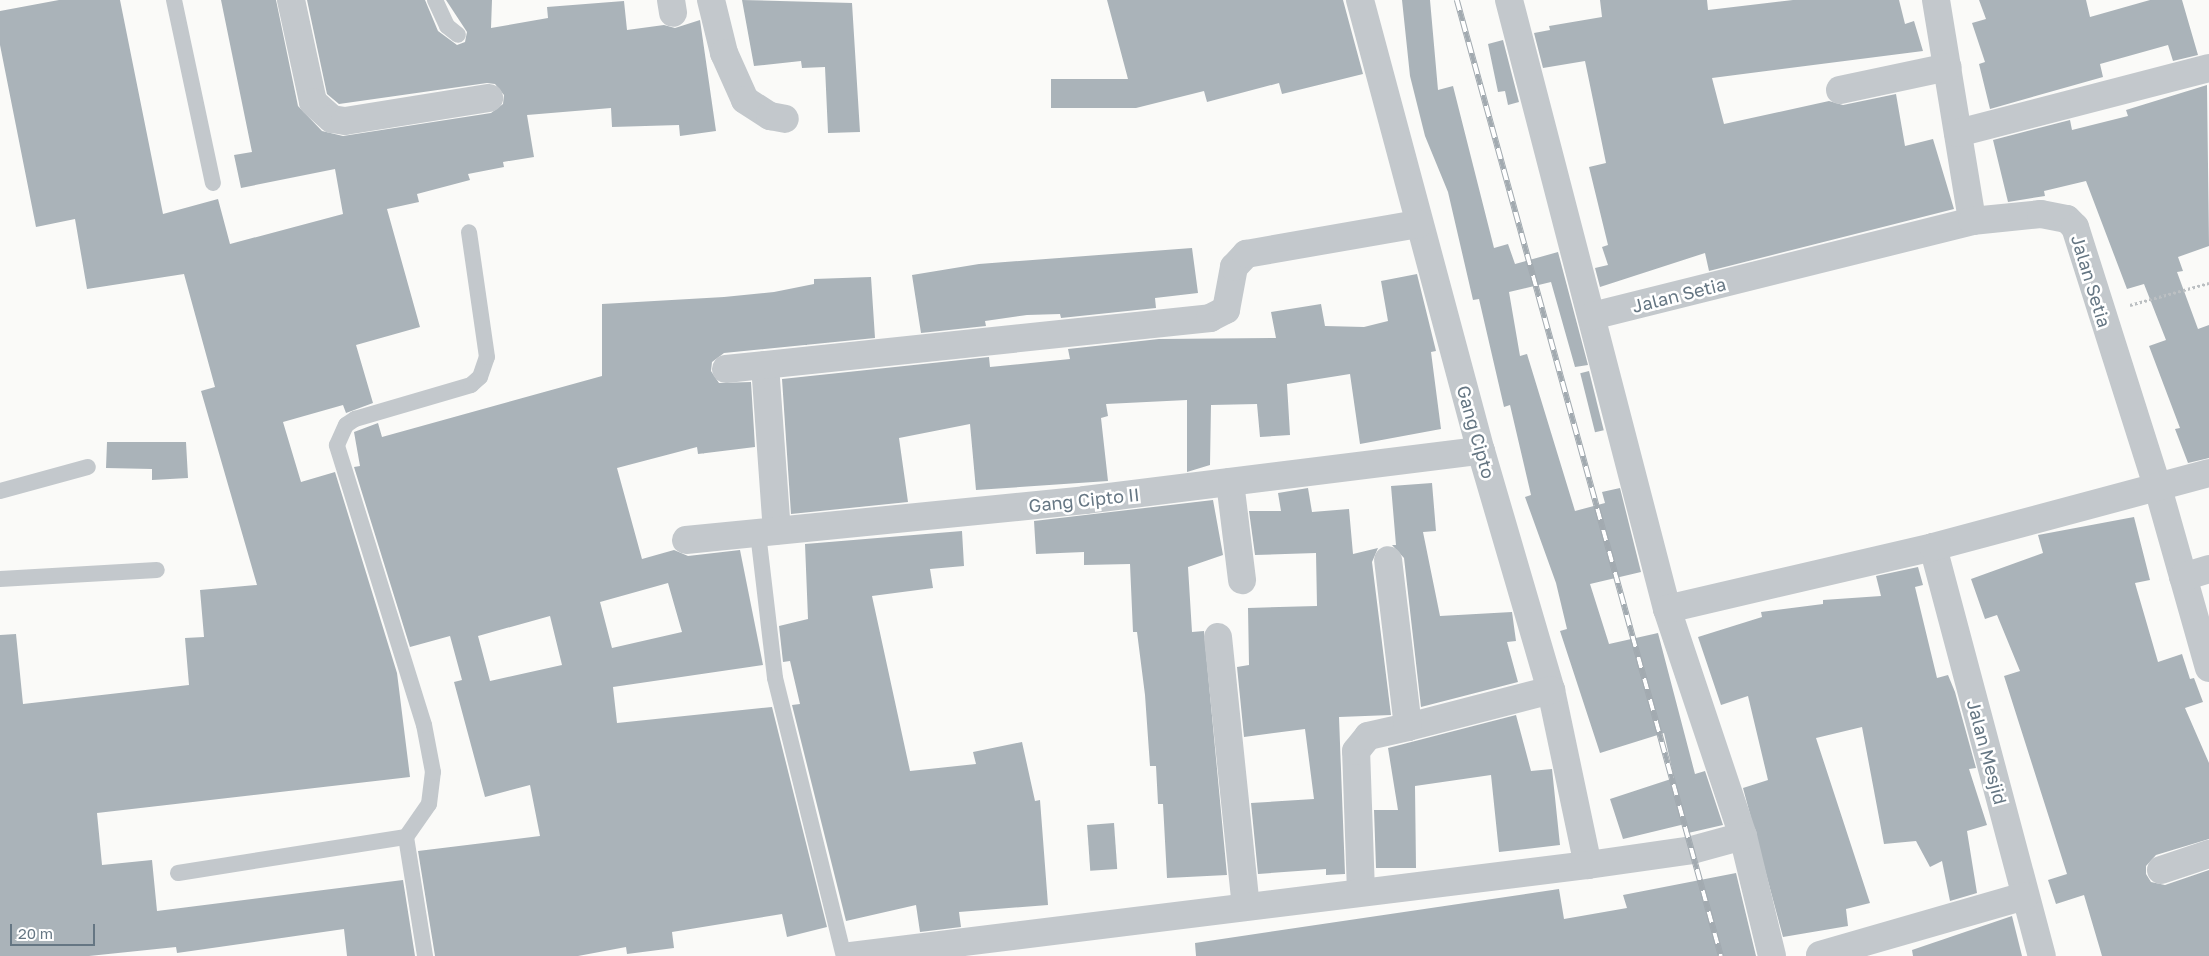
<!DOCTYPE html>
<html>
<head>
<meta charset="utf-8">
<style>
  body { margin:0 }
  #map { position:relative; width:2209px; height:956px; overflow:hidden; background:#fafaf8; font-family:"Golos Text",sans-serif }
  div>[style] { position:absolute }
  [style*='--x'] { left:calc(var(--x)*1px); top:calc(var(--y)*1px); width:calc(var(--w)*1px); rotate:calc(var(--a)*1deg) }
  .building>* { inset:0; background:#aab3b9; transform-origin:0 0 }
  .path>* { height:3px; margin-top:-1.5px; transform-origin:0; background:repeating-linear-gradient(90deg,#bbbfc2 0 2.5px,transparent 0 5px) }
  .lane>* { height:16px; margin:-8px; padding:0 8px; transform-origin:8px; border-radius:8px; background:#c3c8cc }
  .street>* { height:28px; margin:-14px; padding:0 14px; transform-origin:14px; border-radius:14px; background:#c3c8cc }
  .rail>* { height:5.5px; margin-top:-2.75px; transform-origin:0; background:repeating-linear-gradient(90deg,#fff 0 11px,#a2aab0 0 22px); box-sizing:border-box; border-block:1px solid #a2aab0 }
  span { translate:-50% -50%; white-space:nowrap; text-align:center; line-height:1.15; -webkit-text-stroke:5px #fff; paint-order:stroke }
  .street-label { font-size:18px; color:#657683 }
  .scale { position:absolute; left:10px; top:924px; width:85px; height:22px; box-sizing:border-box; border:2px solid #657683; border-top:0; padding-left:6px; font-size:15px; line-height:18px; white-space:nowrap; color:#657683; -webkit-text-stroke:4px #fff; paint-order:stroke }
</style>
</head>
<body>
<div id="map">
  <div class="building">
    <i style="clip-path:polygon(59px 0,120px 0,163px 214px,218px 199px,230px 244px,343px 214px,335px 169px,241px 188px,234px 155px,252px 152px,221px 0,276px 0,298px 106px,322px 131px,343px 136px,491px 113px,503px 104px,504px 95px,495px 84px,487px 83px,339px 104px,327px 94px,307px 0,425px 0,438px 31px,457px 45px,465px 42px,467px 32px,446px 0,492px 0,491px 28px,548px 18px,547px 7px,624px 1px,627px 30px,664px 25px,675px 28px,700px 20px,716px 131px,680px 136px,679px 125px,612px 127px,611px 108px,527px 115px,534px 157px,503px 162px,504px 167px,468px 174px,470px 180px,417px 194px,419px 202px,387px 209px,420px 327px,356px 345px,373px 403px,346px 413px,343px 405px,283px 422px,301px 482px,335px 472px,397px 673px,410px 777px,97px 813px,102px 865px,152px 860px,157px 911px,403px 880px,415px 956px,347px 956px,344px 929px,177px 953px,176px 947px,89px 956px,0 956px,0 635px,16px 634px,23px 704px,189px 685px,185px 638px,204px 637px,200px 590px,257px 585px,201px 391px,215px 387px,184px 274px,87px 289px,75px 219px,36px 227px,0 45px,0 11px)"></i>
    <i style="clip-path:polygon(742px 0,852px 3px,860px 132px,828px 133px,825px 67px,802px 68px,801px 61px,754px 66px)"></i>
    <i style="clip-path:polygon(1107px 0,1343px 0,1363px 74px,1282px 94px,1279px 83px,1207px 102px,1204px 91px,1136px 108px,1051px 108px,1051px 79px,1128px 79px)"></i>
    <i style="clip-path:polygon(1402px 0,1430px 0,1438px 90px,1453px 86px,1494px 248px,1508px 244px,1515px 264px,1558px 252px,1588px 365px,1575px 367px,1551px 282px,1509px 292px,1520px 356px,1527px 354px,1575px 511px,1605px 503px,1602px 492px,1620px 488px,1641px 572px,1590px 584px,1609px 644px,1658px 633px,1695px 774px,1705px 771px,1723px 825px,1688px 833px,1685px 824px,1623px 839px,1610px 799px,1674px 778px,1664px 733px,1600px 753px,1560px 631px,1567px 629px,1556px 583px,1525px 497px,1531px 495px,1510px 405px,1504px 407px,1479px 299px,1473px 300px,1448px 192px,1425px 136px,1410px 76px)"></i>
    <i style="clip-path:polygon(1600px 0,1707px 0,1708px 10px,1793px 0,1899px 0,1905px 24px,1914px 21px,1923px 51px,1712px 78px,1724px 124px,1829px 101px,1843px 105px,1896px 94px,1905px 146px,1933px 139px,1954px 209px,1709px 271px,1705px 253px,1600px 287px,1595px 268px,1608px 265px,1602px 247px,1608px 245px,1589px 167px,1606px 163px,1585px 61px,1543px 68px,1534px 33px,1550px 30px,1549px 26px,1602px 17px)"></i>
    <i style="clip-path:polygon(1979px 0,2086px 0,2090px 17px,2150px 0,2182px 0,2198px 55px,2173px 61px,2168px 45px,2100px 64px,2103px 77px,1990px 109px,1979px 64px,1985px 62px,1972px 23px,1986px 19px)"></i>
    <i style="clip-path:polygon(1503px 40px,1519px 102px,1508px 105px,1505px 91px,1498px 92px,1488px 44px)"></i>
    <i style="clip-path:polygon(2207px 85px,2209px 246px,2178px 257px,2183px 271px,2177px 272px,2198px 329px,2209px 325px,2209px 458px,2188px 463px,2175px 429px,2180px 428px,2149px 346px,2166px 340px,2144px 284px,2127px 289px,2086px 181px,2044px 191px,2045px 196px,2008px 202px,1993px 140px,2070px 120px,2072px 130px,2128px 116px,2126px 110px)"></i>
    <i style="clip-path:polygon(1192px 248px,1198px 293px,1155px 298px,1156px 308px,1061px 318px,1060px 314px,1027px 315px,985px 321px,986px 326px,921px 333px,912px 275px,979px 264px)"></i>
    <i style="clip-path:polygon(1417px 274px,1436px 351px,1431px 352px,1441px 429px,1360px 444px,1350px 374px,1287px 384px,1290px 435px,1260px 437px,1257px 404px,1211px 405px,1210px 465px,1187px 472px,1187px 400px,1106px 404px,1108px 416px,1101px 418px,1108px 481px,976px 490px,970px 424px,899px 438px,908px 502px,791px 514px,782px 379px,989px 357px,990px 367px,1070px 359px,1068px 349px,1159px 339px,1276px 338px,1271px 312px,1321px 304px,1325px 326px,1364px 327px,1388px 321px,1381px 281px)"></i>
    <i style="clip-path:polygon(evenodd,871px 277px,875px 338px,724px 353px,712px 362px,711px 371px,719px 383px,751px 382px,755px 447px,698px 454px,697px 447px,617px 468px,642px 559px,674px 550px,688px 556px,740px 550px,763px 665px,613px 687px,617px 723px,772px 707px,827px 927px,787px 937px,782px 914px,672px 932px,674px 948px,627px 954px,626px 947px,578px 956px,435px 956px,418px 851px,540px 836px,530px 785px,485px 797px,454px 682px,462px 680px,450px 636px,410px 647px,354px 467px,360px 466px,354px 432px,378px 423px,382px 437px,602px 376px,602px 304px,724px 297px,774px 292px,814px 284px,814px 279px,871px 277px,668px 583px,682px 632px,612px 648px,600px 602px,668px 583px,871px 277px,550px 616px,562px 665px,490px 681px,478px 636px,550px 616px)"></i>
    <i style="left:1589px;top:371px;width:61px;height:9px;rotate:76deg"></i>
    <i style="clip-path:polygon(107px 442px,186px 442px,188px 478px,152px 480px,152px 469px,106px 468px)"></i>
    <i style="clip-path:polygon(1432px 483px,1436px 531px,1423px 532px,1440px 616px,1512px 612px,1516px 641px,1507px 642px,1518px 682px,1421px 707px,1404px 558px,1392px 545px,1396px 545px,1391px 486px)"></i>
    <i style="clip-path:polygon(1308px 488px,1312px 512px,1349px 509px,1353px 554px,1378px 548px,1372px 562px,1391px 715px,1339px 717px,1345px 874px,1326px 875px,1326px 869px,1258px 874px,1251px 803px,1314px 799px,1305px 729px,1244px 737px,1237px 667px,1249px 665px,1248px 608px,1317px 606px,1316px 553px,1255px 555px,1249px 511px,1281px 511px,1278px 493px)"></i>
    <i style="clip-path:polygon(1213px 500px,1223px 555px,1188px 567px,1192px 632px,1204px 631px,1227px 875px,1167px 878px,1163px 804px,1158px 804px,1156px 766px,1150px 766px,1145px 695px,1137px 632px,1133px 632px,1130px 564px,1084px 565px,1084px 552px,1036px 554px,1034px 521px)"></i>
    <i style="clip-path:polygon(2134px 517px,2150px 580px,2135px 583px,2158px 662px,2182px 654px,2190px 679px,2194px 678px,2203px 702px,2185px 708px,2209px 763px,2209px 839px,2156px 855px,2146px 866px,2146px 874px,2151px 882px,2165px 885px,2209px 870px,2209px 956px,2102px 956px,2084px 895px,2056px 904px,2048px 880px,2067px 874px,2004px 676px,2020px 671px,1997px 615px,1985px 619px,1971px 579px,2043px 553px,2038px 535px)"></i>
    <i style="clip-path:polygon(962px 531px,964px 566px,930px 569px,933px 588px,872px 596px,910px 771px,976px 764px,973px 752px,1022px 742px,1035px 801px,1040px 800px,1048px 905px,959px 912px,961px 927px,920px 932px,916px 905px,846px 921px,792px 705px,800px 704px,790px 661px,783px 662px,779px 626px,808px 619px,805px 544px)"></i>
    <i style="clip-path:polygon(1918px 567px,1923px 585px,1915px 587px,1937px 678px,1948px 675px,1955px 692px,1976px 768px,1969px 769px,1987px 825px,1967px 831px,1977px 893px,1950px 901px,1942px 861px,1930px 867px,1916px 841px,1884px 844px,1862px 727px,1816px 738px,1870px 903px,1846px 909px,1848px 926px,1783px 937px,1743px 788px,1768px 780px,1748px 696px,1721px 705px,1698px 637px,1762px 617px,1761px 612px,1823px 604px,1823px 600px,1881px 596px,1876px 576px)"></i>
    <i style="clip-path:polygon(1516px 715px,1531px 771px,1552px 769px,1560px 845px,1499px 852px,1491px 775px,1415px 786px,1416px 868px,1376px 868px,1374px 810px,1398px 810px,1388px 748px)"></i>
    <i style="left:1114px;top:823px;width:46px;height:27px;rotate:86deg"></i>
    <i style="clip-path:polygon(1736px 873px,1756px 956px,1196px 956px,1195px 943px,1559px 889px,1564px 919px,1627px 908px,1623px 895px)"></i>
    <i style="clip-path:polygon(2012px 916px,2022px 956px,1913px 956px,1912px 950px)"></i>
  </div>
  <div class="path">
    <i style="--x:2130;--y:305;--w:82;--a:-15.6"></i>
  </div>
  <div class="lane">
    <i style="--x:174;--y:0;--w:187;--a:78"></i>
    <i style="--x:435;--y:0;--w:29;--a:65"></i>
    <i style="--x:447;--y:26;--w:14;--a:39"></i>
    <i style="--x:0;--y:491;--w:91;--a:-15.3"></i>
    <i style="--x:758;--y:533;--w:146;--a:83.3"></i>
    <i style="--x:775;--y:678;--w:286;--a:76.1"></i>
    <i style="--x:0;--y:579;--w:157;--a:-3.3"></i>
    <i style="--x:406;--y:837;--w:40;--a:-55.1"></i>
    <i style="--x:429;--y:804;--w:32;--a:-83"></i>
    <i style="--x:433;--y:772;--w:48;--a:-100.8"></i>
    <i style="--x:424;--y:725;--w:293;--a:-107.3"></i>
    <i style="--x:337;--y:445;--w:22;--a:-66"></i>
    <i style="--x:346;--y:425;--w:11;--a:-34"></i>
    <i style="--x:355;--y:419;--w:121;--a:-16.3"></i>
    <i style="--x:471;--y:385;--w:12;--a:-42"></i>
    <i style="--x:480;--y:377;--w:21;--a:-71"></i>
    <i style="--x:487;--y:357;--w:126;--a:-98.2"></i>
    <i style="--x:178;--y:873;--w:231;--a:-9"></i>
    <i style="--x:406;--y:837;--w:121;--a:80.9"></i>
  </div>
  <div class="street">
    <i style="--x:291;--y:0;--w:104;--a:77.8"></i>
    <i style="--x:313;--y:102;--w:25;--a:42"></i>
    <i style="--x:332;--y:119;--w:13;--a:9"></i>
    <i style="--x:345;--y:121;--w:146;--a:-9.1"></i>
    <i style="--x:671;--y:0;--w:13;--a:81"></i>
    <i style="--x:711;--y:0;--w:55;--a:76.2"></i>
    <i style="--x:724;--y:53;--w:51;--a:65.9"></i>
    <i style="--x:745;--y:100;--w:30;--a:33"></i>
    <i style="--x:770;--y:116;--w:15;--a:11"></i>
    <i style="--x:1360;--y:0;--w:467;--a:75"></i>
    <i style="--x:1481;--y:451;--w:249;--a:73.7"></i>
    <i style="--x:1551;--y:690;--w:179;--a:78.1"></i>
    <i style="--x:1509;--y:0;--w:629;--a:75.46"></i>
    <i style="--x:1667;--y:609;--w:239;--a:71.5"></i>
    <i style="--x:1743;--y:836;--w:123;--a:76.4"></i>
    <i style="--x:1936;--y:0;--w:224;--a:80.7"></i>
    <i style="--x:1840;--y:90;--w:110;--a:-12"></i>
    <i style="--x:1958;--y:133;--w:259;--a:-14.5"></i>
    <i style="--x:1592;--y:316;--w:392;--a:-14"></i>
    <i style="--x:1972;--y:221;--w:69;--a:-5.8"></i>
    <i style="--x:2041;--y:214;--w:26;--a:11"></i>
    <i style="--x:2067;--y:219;--w:11;--a:45"></i>
    <i style="--x:2075;--y:227;--w:274;--a:72.4"></i>
    <i style="--x:2158;--y:488;--w:187;--a:74.2"></i>
    <i style="--x:765;--y:365;--w:166;--a:85.9"></i>
    <i style="--x:726;--y:369;--w:487;--a:-6"></i>
    <i style="--x:1210;--y:318;--w:18;--a:-27"></i>
    <i style="--x:1226;--y:310;--w:44;--a:-79.5"></i>
    <i style="--x:1234;--y:267;--w:18;--a:-47"></i>
    <i style="--x:1246;--y:254;--w:175;--a:-9.9"></i>
    <i style="--x:1230;--y:482;--w:99;--a:83"></i>
    <i style="--x:686;--y:540;--w:401;--a:-5.7"></i>
    <i style="--x:1085;--y:500;--w:399;--a:-7.1"></i>
    <i style="--x:1933;--y:547;--w:423;--a:75.1"></i>
    <i style="--x:2183;--y:577;--w:27;--a:-17"></i>
    <i style="--x:1667;--y:609;--w:273;--a:-13.1"></i>
    <i style="--x:1933;--y:547;--w:286;--a:-15"></i>
    <i style="--x:1218;--y:637;--w:270;--a:84.1"></i>
    <i style="--x:1408;--y:727;--w:148;--a:-14.5"></i>
    <i style="--x:2161;--y:870;--w:51;--a:-18.4"></i>
    <i style="--x:1361;--y:892;--w:141;--a:-92"></i>
    <i style="--x:1356;--y:751;--w:19;--a:-51"></i>
    <i style="--x:1368;--y:736;--w:41;--a:-12.7"></i>
    <i style="--x:1408;--y:727;--w:168;--a:-96.8"></i>
    <i style="--x:1820;--y:955;--w:213;--a:-16.1"></i>
    <i style="--x:851;--y:956;--w:743;--a:-7.04"></i>
    <i style="--x:1588;--y:865;--w:105;--a:-8.2"></i>
    <i style="--x:1692;--y:850;--w:53;--a:-15.4"></i>
  </div>
  <div class="rail">
    <i style="--x:1457;--y:0;--w:992;--a:74.56"></i>
  </div>
  <div class="street-label">
    <span style="left:2091px;top:281px;rotate:73deg">Jalan Setia</span>
    <span style="left:1679px;top:295px;rotate:-14deg">Jalan Setia</span>
    <span style="left:1476px;top:432px;rotate:74deg">Gang Cipto</span>
    <span style="left:1084px;top:500px;rotate:-6deg">Gang Cipto II</span>
    <span style="left:1987px;top:752px;rotate:75deg">Jalan Mesjid</span>
  </div>
  <div class="scale">20 m</div>
</div>
</body>
</html>
